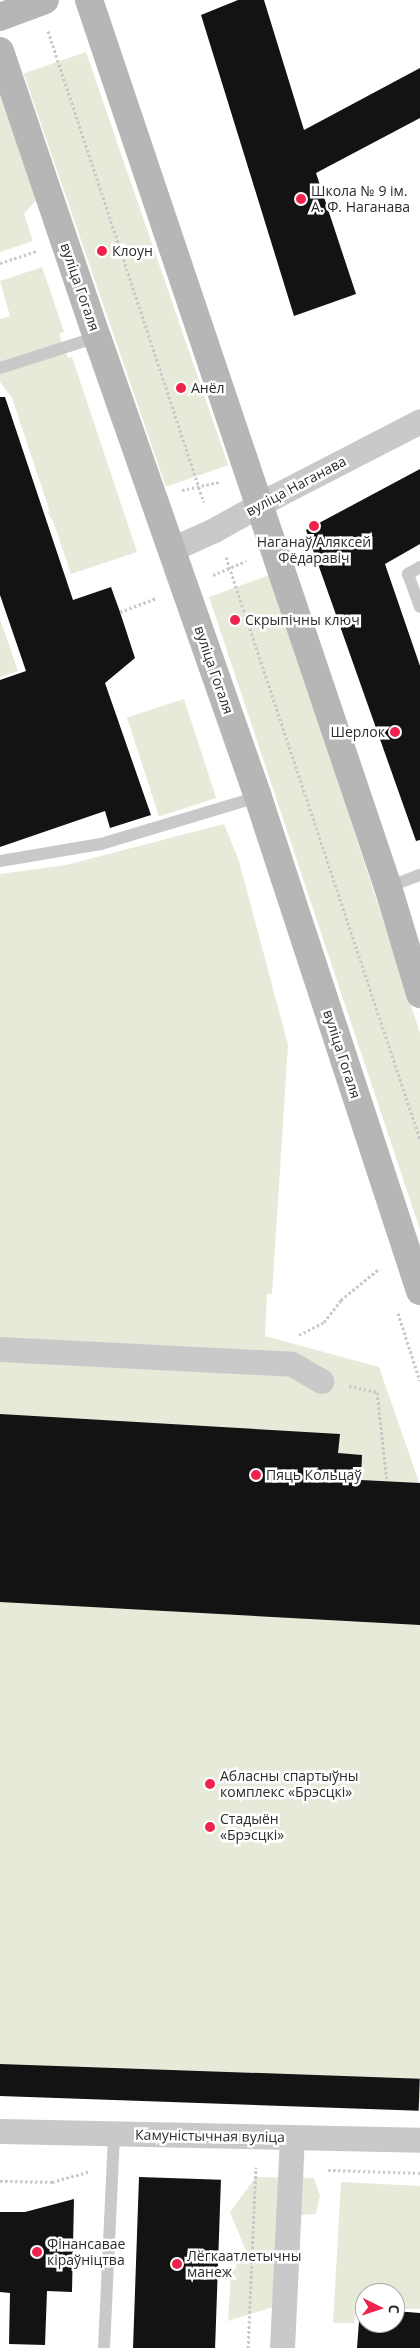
<!DOCTYPE html>
<html>
<head>
<meta charset="utf-8">
<style>
  body { margin:0 }
  #map { position:relative; width:420px; height:2348px; overflow:hidden; background:#fff; font-family:"Open Sans",sans-serif }
  div>[style] { position:absolute }
  [style*='--x'] { left:calc(var(--x)*1px); top:calc(var(--y)*1px); width:calc(var(--w)*1px); rotate:calc(var(--a)*1deg) }
  .green>* { inset:0; background:#e5ebd8; transform-origin:0 0 }
  .building>* { inset:0; background:#131313; transform-origin:0 0 }
  .path>* { height:3px; margin-top:-1.5px; transform-origin:0; background:repeating-linear-gradient(90deg,#c9c9c9 0 2.5px,transparent 0 5px) }
  .lane>* { height:12px; margin:-6px; padding:0 6px; transform-origin:6px; border-radius:6px; background:#c9c9c9 }
  .street>* { height:25px; margin:-12.5px; padding:0 12.5px; transform-origin:12.5px; border-radius:12.5px; background:#c9c9c9 }
  .secondary>* { height:28px; margin:-14px; padding:0 14px; transform-origin:14px; border-radius:14px; background:#b6b6b6 }
  .dots>* { width:14px; height:14px; translate:-50% -50%; box-sizing:border-box; border:2px solid #fff; border-radius:50% }
  span { translate:-50% -50%; white-space:nowrap; text-align:center; line-height:1.15; -webkit-text-stroke:5px #fff; paint-order:stroke }
  .poi-label { font-size:14px; color:#2c2c2c }
  .left { translate:0 -50%; text-align:left }
  .right { translate:-100% -50%; text-align:right }
  .street-label { font-size:14px; color:#2c2c2c }
  .north { position:absolute; left:355px; top:2283px; width:50px; height:50px; box-sizing:border-box; background:#fff; border:1px solid #ababab; border-radius:50%; rotate:94deg; font-size:14px; font-weight:700; line-height:20px; text-align:center; color:#2c2c2c }
  .north::after { content:''; display:block; margin:auto; width:18px; height:22px; background:#ef214d; clip-path:polygon(50% 0,100% 100%,50% 72%,0 100%) }
</style>
</head>
<body>
<div id="map">
  <div class="green">
    <i style="left:86px;top:52px;width:437px;height:66px;rotate:71deg"></i>
    <i style="clip-path:polygon(0 96px,37px 199px,24px 214px,33px 241px,0 252px)"></i>
    <i style="clip-path:polygon(42px 267px,64px 332px,59px 334px,68px 358px,72px 357px,137px 552px,71px 574px,53px 521px,48px 514px,49px 509px,12px 398px,0 382px,0 319px,10px 316px,0 281px)"></i>
    <i style="clip-path:polygon(270px 575px,420px 1033px,420px 1230px,209px 597px)"></i>
    <i style="clip-path:polygon(0 619px,18px 671px,0 677px)"></i>
    <i style="left:184px;top:699px;width:104px;height:60px;rotate:72deg"></i>
    <i style="clip-path:polygon(224px 824px,239px 861px,288px 1045px,272px 1294px,267px 1294px,265px 1336px,379px 1367px,420px 1485px,420px 2102px,0 2083px,0 874px,66px 865px)"></i>
    <i style="clip-path:polygon(256px 2177px,314px 2178px,320px 2196px,316px 2214px,281px 2216px,273px 2307px,228px 2321px,231px 2273px,246px 2251px,230px 2212px)"></i>
    <i style="clip-path:polygon(341px 2182px,420px 2186px,420px 2309px,395px 2309px,395px 2293px,365px 2293px,365px 2308px,357px 2307px,354px 2323px,333px 2323px)"></i>
  </div>
  <div class="building">
    <i style="clip-path:polygon(238px 0,264px 0,304px 130px,420px 68px,420px 118px,316px 173px,356px 294px,294px 316px,201px 15px)"></i>
    <i style="clip-path:polygon(0 397px,5px 397px,73px 600px,111px 587px,120px 612px,135px 658px,105px 683px,151px 815px,110px 828px,105px 811px,0 847px,0 680px,26px 671px,0 595px)"></i>
    <i style="clip-path:polygon(420px 469px,420px 544px,385px 564px,420px 666px,420px 840px,416px 841px,306px 530px)"></i>
    <i style="clip-path:polygon(0 1414px,340px 1434px,338px 1453px,362px 1455px,361px 1480px,420px 1483px,420px 1625px,0 1602px)"></i>
    <i style="left:0;top:2064px;width:420px;height:32px;rotate:2deg"></i>
    <i style="left:139px;top:2177px;width:82px;height:171px;rotate:2deg"></i>
    <i style="clip-path:polygon(74px 2199px,72px 2292px,47px 2291px,45px 2345px,9px 2344px,10px 2293px,0 2292px,0 2212px,25px 2212px)"></i>
    <i style="clip-path:polygon(360px 2308px,365px 2309px,365px 2323px,395px 2323px,395px 2311px,420px 2313px,420px 2348px,357px 2348px)"></i>
  </div>
  <div class="path">
    <i style="--x:48;--y:31;--w:496;--a:71.7"></i>
    <i style="--x:0;--y:263;--w:39;--a:-18"></i>
    <i style="--x:182;--y:490;--w:39;--a:-12"></i>
    <i style="--x:226;--y:557;--w:613;--a:71.57"></i>
    <i style="--x:213;--y:575;--w:36;--a:-23"></i>
    <i style="--x:120;--y:612;--w:39;--a:-21"></i>
    <i style="--x:398;--y:1313;--w:71;--a:72.1"></i>
    <i style="--x:299;--y:1335;--w:28;--a:-27"></i>
    <i style="--x:324;--y:1322;--w:28;--a:-52"></i>
    <i style="--x:341;--y:1300;--w:50;--a:-39.4"></i>
    <i style="--x:349;--y:1386;--w:29;--a:12"></i>
    <i style="--x:377;--y:1392;--w:90;--a:83.6"></i>
    <i style="--x:328;--y:2170;--w:92;--a:1.9"></i>
    <i style="--x:0;--y:2181;--w:52;--a:1.1"></i>
    <i style="--x:52;--y:2182;--w:40;--a:-16"></i>
    <i style="--x:248;--y:2348;--w:181;--a:-87.5"></i>
  </div>
  <div class="lane">
    <i style="--x:0;--y:368;--w:102;--a:-17.7"></i>
    <i style="--x:420;--y:567;--w:14;--a:150"></i>
    <i style="--x:408;--y:574;--w:35;--a:70"></i>
    <i style="--x:0;--y:861;--w:102;--a:-9.6"></i>
    <i style="--x:101;--y:844;--w:164;--a:-16.7"></i>
    <i style="--x:388;--y:887;--w:34;--a:-21"></i>
    <i style="--x:104;--y:2348;--w:214;--a:-87.3"></i>
  </div>
  <div class="street">
    <i style="--x:172;--y:549;--w:46;--a:-24.3"></i>
    <i style="--x:214;--y:530;--w:70;--a:-29.1"></i>
    <i style="--x:275;--y:496;--w:163;--a:-27.3"></i>
    <i style="--x:0;--y:1349;--w:292;--a:2.9"></i>
    <i style="--x:292;--y:1364;--w:34;--a:30"></i>
    <i style="--x:0;--y:2131;--w:420;--a:1.2"></i>
    <i style="--x:282;--y:2348;--w:210;--a:-87.3"></i>
  </div>
  <div class="secondary">
    <i style="--x:89;--y:0;--w:936;--a:71.37"></i>
    <i style="--x:388;--y:887;--w:112;--a:73.3"></i>
    <i style="--x:0;--y:17;--w:48;--a:-20.7"></i>
    <i style="--x:0;--y:51;--w:302;--a:71.3"></i>
    <i style="--x:97;--y:337;--w:487;--a:70.7"></i>
    <i style="--x:258;--y:797;--w:520;--a:71.84"></i>
  </div>
  <div class="dots">
    <i style="left:301px;top:199px;background:#ef214d"></i>
    <i style="left:102px;top:251px;background:#ef214d"></i>
    <i style="left:181px;top:388px;background:#ef214d"></i>
    <i style="left:314px;top:526px;background:#ef214d"></i>
    <i style="left:235px;top:620px;background:#ef214d"></i>
    <i style="left:395px;top:732px;background:#ef214d"></i>
    <i style="left:256px;top:1475px;background:#ef214d"></i>
    <i style="left:210px;top:1784px;background:#ef214d"></i>
    <i style="left:210px;top:1827px;background:#ef214d"></i>
    <i style="left:37px;top:2252px;background:#ef214d"></i>
    <i style="left:177px;top:2264px;background:#ef214d"></i>
  </div>
  <div class="poi-label">
    <span class="left" style="left:311px;top:199px">Школа № 9 ім.<br>А. Ф. Наганава</span>
    <span class="left" style="left:112px;top:251px">Клоун</span>
    <span class="left" style="left:191px;top:388px">Анёл</span>
    <span style="left:314px;top:550px">Наганаў Аляксей<br>Фёдаравіч</span>
    <span class="left" style="left:245px;top:620px">Скрыпічны ключ</span>
    <span class="right" style="left:385px;top:732px">Шерлок</span>
    <span class="left" style="left:266px;top:1475px">Пяць Кольцаў</span>
    <span class="left" style="left:220px;top:1784px">Абласны спартыўны<br>комплекс «Брэсцкі»</span>
    <span class="left" style="left:220px;top:1827px">Стадыён<br>«Брэсцкі»</span>
    <span class="left" style="left:47px;top:2252px">Фінансавае<br>кіраўніцтва</span>
    <span class="left" style="left:187px;top:2264px">Лёгкаатлетычны<br>манеж</span>
  </div>
  <div class="street-label">
    <span style="left:80px;top:287px;rotate:71deg">вуліца Гогаля</span>
    <span style="left:296px;top:486px;rotate:-28deg">вуліца Наганава</span>
    <span style="left:214px;top:670px;rotate:71deg">вуліца Гогаля</span>
    <span style="left:342px;top:1054px;rotate:72deg">вуліца Гогаля</span>
    <span style="left:210px;top:2136px;rotate:1deg">Камуністычная вуліца</span>
  </div>
  <div class="north">С</div>
</div>
</body>
</html>
